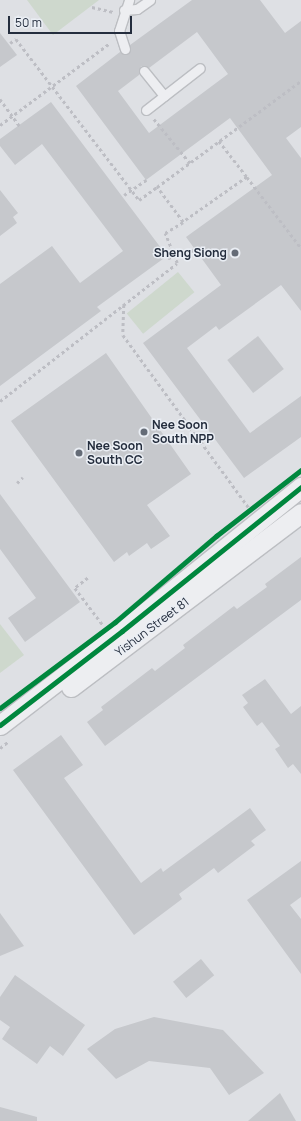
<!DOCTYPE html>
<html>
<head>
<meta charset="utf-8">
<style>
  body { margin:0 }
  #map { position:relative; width:301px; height:1121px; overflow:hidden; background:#dee0e4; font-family:Manrope,sans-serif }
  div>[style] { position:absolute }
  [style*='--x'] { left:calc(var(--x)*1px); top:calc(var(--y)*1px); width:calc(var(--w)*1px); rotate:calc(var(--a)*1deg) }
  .green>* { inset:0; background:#ced8cd; transform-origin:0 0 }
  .building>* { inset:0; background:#c6c8cc; transform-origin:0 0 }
  .path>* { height:2.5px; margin-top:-1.25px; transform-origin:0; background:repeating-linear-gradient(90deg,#bdbec4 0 3px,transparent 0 6px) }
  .roads { filter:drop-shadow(1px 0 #bcbec2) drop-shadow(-1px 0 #bcbec2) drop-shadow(0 1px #bcbec2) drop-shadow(0 -1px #bcbec2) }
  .lane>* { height:9px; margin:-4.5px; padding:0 4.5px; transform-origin:4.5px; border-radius:4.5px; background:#edeef1 }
  .street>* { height:19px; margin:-9.5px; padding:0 9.5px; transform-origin:9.5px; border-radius:9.5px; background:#edeef1 }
  .cycleway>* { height:5px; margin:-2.5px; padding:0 2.5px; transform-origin:2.5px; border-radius:2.5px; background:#00873e }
  .dots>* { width:11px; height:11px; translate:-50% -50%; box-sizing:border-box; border:2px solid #eaeef4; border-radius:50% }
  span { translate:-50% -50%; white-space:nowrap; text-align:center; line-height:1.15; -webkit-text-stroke:3px #eaeef4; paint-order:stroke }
  .poi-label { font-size:12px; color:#242d3d; font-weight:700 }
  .right { translate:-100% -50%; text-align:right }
  .left { translate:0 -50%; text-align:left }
  .street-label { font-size:12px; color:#242d3d }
  .scale { position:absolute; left:8px; top:16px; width:124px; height:18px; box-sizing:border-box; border:2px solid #242d3d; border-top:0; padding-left:5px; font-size:12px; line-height:14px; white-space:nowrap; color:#242d3d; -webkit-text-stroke:3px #eaeef4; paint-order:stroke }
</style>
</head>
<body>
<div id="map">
  <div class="green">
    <i style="clip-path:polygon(27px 0,99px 0,53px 35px)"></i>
    <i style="left:178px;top:272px;width:26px;height:66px;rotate:51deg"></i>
    <i style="clip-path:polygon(0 624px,24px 655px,0 673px)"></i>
  </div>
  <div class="building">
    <i style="clip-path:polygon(evenodd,192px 0,260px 0,285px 33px,301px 21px,301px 127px,286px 138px,301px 158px,301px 311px,281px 285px,219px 330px,216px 326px,187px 348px,250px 433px,301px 396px,301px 437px,244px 478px,143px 343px,221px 285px,186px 237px,272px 175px,230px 118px,146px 180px,76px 86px,120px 52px,124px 55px,129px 53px,130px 45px,192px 0,197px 32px,228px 74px,149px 133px,118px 91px,139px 75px,141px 66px,149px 68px,197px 32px)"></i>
    <i style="clip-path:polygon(0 33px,17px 55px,0 67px)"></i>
    <i style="clip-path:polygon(51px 102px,167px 256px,97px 307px,101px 311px,0 386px,0 284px,52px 246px,80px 283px,123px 251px,42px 144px,15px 165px,0 146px,0 139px)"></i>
    <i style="clip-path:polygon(0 190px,18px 213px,13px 217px,17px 223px,0 236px)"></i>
    <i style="left:258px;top:336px;width:42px;height:39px;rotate:52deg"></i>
    <i style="clip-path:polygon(106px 353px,191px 474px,147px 505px,170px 536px,151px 549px,147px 543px,129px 556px,127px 552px,114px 562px,11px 421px)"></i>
    <i style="clip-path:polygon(0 494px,80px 602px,25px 642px,8px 618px,36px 598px,0 549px)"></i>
    <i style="clip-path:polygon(301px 557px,301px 600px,105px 746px,87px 722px,103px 710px,101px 707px,152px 668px,155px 671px,185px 648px,183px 645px,234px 606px,237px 609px,267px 587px,265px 584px)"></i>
    <i style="clip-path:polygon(265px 679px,291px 714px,301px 706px,301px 774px,293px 764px,288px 768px,275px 749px,280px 746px,262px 722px,257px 726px,243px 707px,248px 703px,242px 695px)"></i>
    <i style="clip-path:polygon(61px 735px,83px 765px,64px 778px,141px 883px,161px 868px,163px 872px,250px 808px,266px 830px,251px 841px,255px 845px,218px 873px,214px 868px,179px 894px,182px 899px,134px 935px,13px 770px)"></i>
    <i style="clip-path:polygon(301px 861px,301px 897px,290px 905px,301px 919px,301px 974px,247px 900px)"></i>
    <i style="clip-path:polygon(0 913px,24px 946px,0 956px)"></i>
    <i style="left:201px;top:959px;width:21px;height:36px;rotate:51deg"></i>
    <i style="clip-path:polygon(15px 975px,85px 1025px,63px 1056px,50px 1046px,37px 1064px,2px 1039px,10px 1027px,0 1020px,0 997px)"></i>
    <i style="clip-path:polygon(154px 1017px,223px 1030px,264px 1073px,229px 1095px,210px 1068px,149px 1061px,116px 1079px,87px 1049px,115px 1029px)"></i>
    <i style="clip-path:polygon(280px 1093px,296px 1121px,248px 1121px)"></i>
    <i style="clip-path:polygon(0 1107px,37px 1117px,37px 1121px,0 1121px)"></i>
  </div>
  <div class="path">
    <i style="--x:92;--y:7;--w:22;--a:13"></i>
    <i style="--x:10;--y:43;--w:7;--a:-34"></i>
    <i style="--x:16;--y:39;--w:203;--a:52.6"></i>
    <i style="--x:139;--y:200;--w:22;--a:-36"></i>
    <i style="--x:0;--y:99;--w:34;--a:54"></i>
    <i style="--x:154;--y:119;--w:57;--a:50.7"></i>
    <i style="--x:0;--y:125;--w:137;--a:-36.7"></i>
    <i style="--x:219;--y:141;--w:46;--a:52.1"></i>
    <i style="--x:247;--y:177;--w:78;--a:144.9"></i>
    <i style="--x:183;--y:222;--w:44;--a:-126.6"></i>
    <i style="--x:157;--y:187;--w:179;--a:-36.4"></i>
    <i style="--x:247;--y:177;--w:89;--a:52.7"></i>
    <i style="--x:124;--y:195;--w:27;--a:-34"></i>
    <i style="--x:168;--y:258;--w:28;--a:-17"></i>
    <i style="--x:124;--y:305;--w:30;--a:92"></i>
    <i style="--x:123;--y:335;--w:214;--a:53.9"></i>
    <i style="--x:0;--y:401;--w:224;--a:-37.9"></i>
    <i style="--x:177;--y:263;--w:32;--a:-112"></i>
    <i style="--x:165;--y:233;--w:21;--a:-31"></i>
    <i style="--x:17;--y:483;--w:8;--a:-45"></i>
    <i style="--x:88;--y:578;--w:16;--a:142"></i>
    <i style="--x:75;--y:588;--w:46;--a:52.9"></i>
    <i style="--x:0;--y:748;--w:11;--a:-38"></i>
  </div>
  <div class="roads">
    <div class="lane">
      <i style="--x:124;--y:10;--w:13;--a:-4"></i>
      <i style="--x:137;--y:9;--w:16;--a:-35"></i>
      <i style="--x:125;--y:49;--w:19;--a:-108"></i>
      <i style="--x:119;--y:31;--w:33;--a:-72"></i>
      <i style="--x:144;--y:71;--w:32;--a:51"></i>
      <i style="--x:146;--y:110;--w:68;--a:-37.9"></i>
    </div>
    <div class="street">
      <i style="--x:71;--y:687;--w:288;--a:-37.1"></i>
      <i style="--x:0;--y:725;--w:154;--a:-37.6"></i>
      <i style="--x:122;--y:631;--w:230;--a:-38.8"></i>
    </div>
  </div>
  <div class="cycleway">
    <i style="--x:0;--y:708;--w:144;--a:-36.8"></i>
    <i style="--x:115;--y:622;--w:133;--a:-40.4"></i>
    <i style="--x:216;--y:536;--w:108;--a:-37.8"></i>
    <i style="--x:0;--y:725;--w:154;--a:-37.6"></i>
    <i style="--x:122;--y:631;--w:230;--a:-38.8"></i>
  </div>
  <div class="dots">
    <i style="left:235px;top:253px;background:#656c77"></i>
    <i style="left:144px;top:432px;background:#656c77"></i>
    <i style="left:79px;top:453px;background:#656c77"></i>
  </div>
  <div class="poi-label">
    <span class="right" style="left:227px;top:253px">Sheng Siong</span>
    <span class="left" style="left:152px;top:432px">Nee Soon<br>South NPP</span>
    <span class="left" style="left:87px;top:453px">Nee Soon<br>South CC</span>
  </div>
  <div class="street-label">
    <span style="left:152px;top:627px;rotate:-37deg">Yishun Street 81</span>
  </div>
  <div class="scale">50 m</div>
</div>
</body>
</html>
